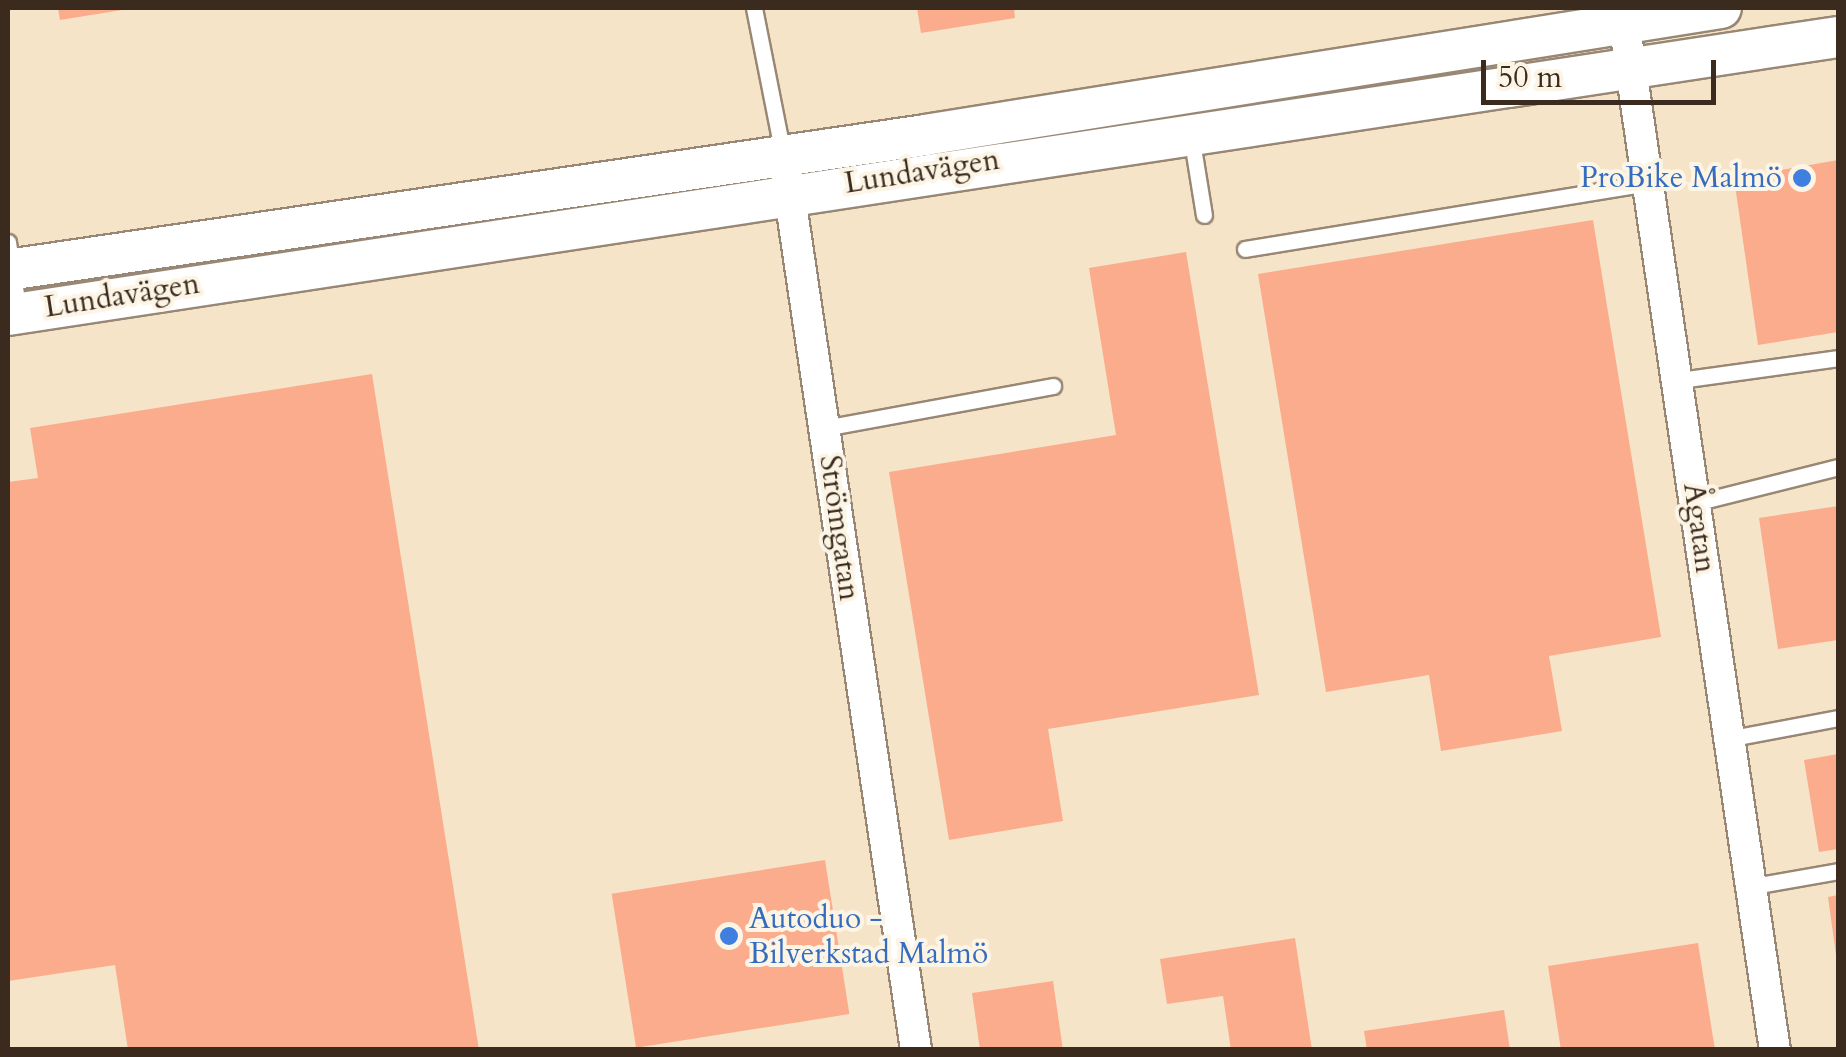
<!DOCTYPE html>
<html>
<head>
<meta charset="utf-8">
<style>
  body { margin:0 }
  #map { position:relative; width:1846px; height:1057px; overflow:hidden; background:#f6e4c9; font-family:Cardo,serif }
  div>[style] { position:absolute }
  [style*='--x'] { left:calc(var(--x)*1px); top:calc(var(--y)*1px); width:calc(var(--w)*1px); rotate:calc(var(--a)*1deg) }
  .building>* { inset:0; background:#faac8c; transform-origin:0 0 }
  .roads { filter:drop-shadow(2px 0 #988774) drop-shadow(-2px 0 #988774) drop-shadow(0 2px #988774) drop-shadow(0 -2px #988774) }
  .service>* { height:15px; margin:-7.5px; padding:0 7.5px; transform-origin:7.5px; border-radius:7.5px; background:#fff }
  .minor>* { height:30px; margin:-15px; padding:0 15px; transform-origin:15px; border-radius:15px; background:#fff }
  .secondary>* { height:40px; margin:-20px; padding:0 20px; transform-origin:20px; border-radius:20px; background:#fff }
  .dots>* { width:28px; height:28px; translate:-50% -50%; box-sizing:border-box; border:5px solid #fcf5e5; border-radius:50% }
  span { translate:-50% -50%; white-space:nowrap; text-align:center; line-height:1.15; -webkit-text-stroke:8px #fcf5e5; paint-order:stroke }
  .street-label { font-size:30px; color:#3b2a1e }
  .shop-label { font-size:30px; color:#366cbe }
  .right { translate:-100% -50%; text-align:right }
  .left { translate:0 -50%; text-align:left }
  .frame { position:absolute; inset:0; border:10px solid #3b2a1e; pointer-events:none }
  .scale { position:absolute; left:1481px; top:60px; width:235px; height:45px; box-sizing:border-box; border:5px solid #3b2a1e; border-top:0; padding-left:12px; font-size:30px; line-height:35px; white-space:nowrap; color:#3b2a1e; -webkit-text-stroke:8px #fcf5e5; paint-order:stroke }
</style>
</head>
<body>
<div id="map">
  <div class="building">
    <i style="clip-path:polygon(58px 8px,122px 8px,122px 10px,60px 20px)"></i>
    <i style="clip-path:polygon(917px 8px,1014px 8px,1015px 18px,921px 33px)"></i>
    <i style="clip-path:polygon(1838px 160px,1838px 332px,1758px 345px,1734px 178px)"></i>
    <i style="clip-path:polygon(1593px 220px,1661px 637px,1549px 656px,1562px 731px,1441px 751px,1429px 675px,1326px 692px,1258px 274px)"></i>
    <i style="clip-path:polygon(1186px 252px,1259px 695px,1048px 729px,1063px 821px,949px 840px,889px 472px,1116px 435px,1089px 268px)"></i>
    <i style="clip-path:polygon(372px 374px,479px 1050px,128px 1050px,115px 965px,8px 981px,8px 482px,38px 478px,30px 428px)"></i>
    <i style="clip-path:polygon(1838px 506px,1838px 640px,1778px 649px,1759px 518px)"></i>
    <i style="clip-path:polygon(1838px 754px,1838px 849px,1819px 852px,1804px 760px)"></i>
    <i style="left:825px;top:860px;width:156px;height:216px;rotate:81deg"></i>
    <i style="clip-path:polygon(1838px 895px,1838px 954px,1836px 955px,1828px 897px)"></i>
    <i style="clip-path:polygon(1295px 938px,1312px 1050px,1231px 1050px,1223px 996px,1167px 1004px,1160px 959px)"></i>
    <i style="clip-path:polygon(1698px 943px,1715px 1050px,1561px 1050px,1548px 966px)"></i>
    <i style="clip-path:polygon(1053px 981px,1063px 1050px,980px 1050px,972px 993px)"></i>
    <i style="clip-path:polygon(1504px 1010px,1510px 1050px,1367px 1050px,1364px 1031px)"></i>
  </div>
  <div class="roads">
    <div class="service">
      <i style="--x:754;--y:8;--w:150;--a:78.8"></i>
      <i style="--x:1191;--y:135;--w:81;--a:80.8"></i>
      <i style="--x:8;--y:242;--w:72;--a:81.2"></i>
      <i style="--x:1245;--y:249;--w:410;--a:-9.3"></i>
      <i style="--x:1680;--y:380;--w:160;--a:-7.9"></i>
      <i style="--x:824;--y:428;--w:233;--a:-10.4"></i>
      <i style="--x:1695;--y:503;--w:147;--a:-14.1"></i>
      <i style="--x:1727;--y:739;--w:113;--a:-10.7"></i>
      <i style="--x:1753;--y:886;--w:86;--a:-10"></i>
    </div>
    <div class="minor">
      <i style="--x:1622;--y:8;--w:1053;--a:81.65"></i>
      <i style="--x:787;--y:177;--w:882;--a:81.59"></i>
    </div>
    <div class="secondary">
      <i style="--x:8;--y:270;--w:927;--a:-8.37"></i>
      <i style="--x:925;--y:135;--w:806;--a:-9.07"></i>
      <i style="--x:8;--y:315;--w:1851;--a:-8.64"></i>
    </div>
  </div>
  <div class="dots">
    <i style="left:1802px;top:178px;background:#3f7fe0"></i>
    <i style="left:729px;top:936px;background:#3f7fe0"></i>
  </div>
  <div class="street-label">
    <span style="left:922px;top:172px;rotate:-9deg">Lundavägen</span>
    <span style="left:122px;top:296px;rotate:-9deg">Lundavägen</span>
    <span style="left:839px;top:528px;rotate:82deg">Strömgatan</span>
    <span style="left:1699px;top:528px;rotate:82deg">Ågatan</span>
  </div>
  <div class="shop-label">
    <span class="right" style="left:1782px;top:178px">ProBike Malmö</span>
    <span class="left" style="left:749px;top:936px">Autoduo -<br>Bilverkstad Malmö</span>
  </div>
  <div class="frame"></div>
  <div class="scale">50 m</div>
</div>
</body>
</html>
